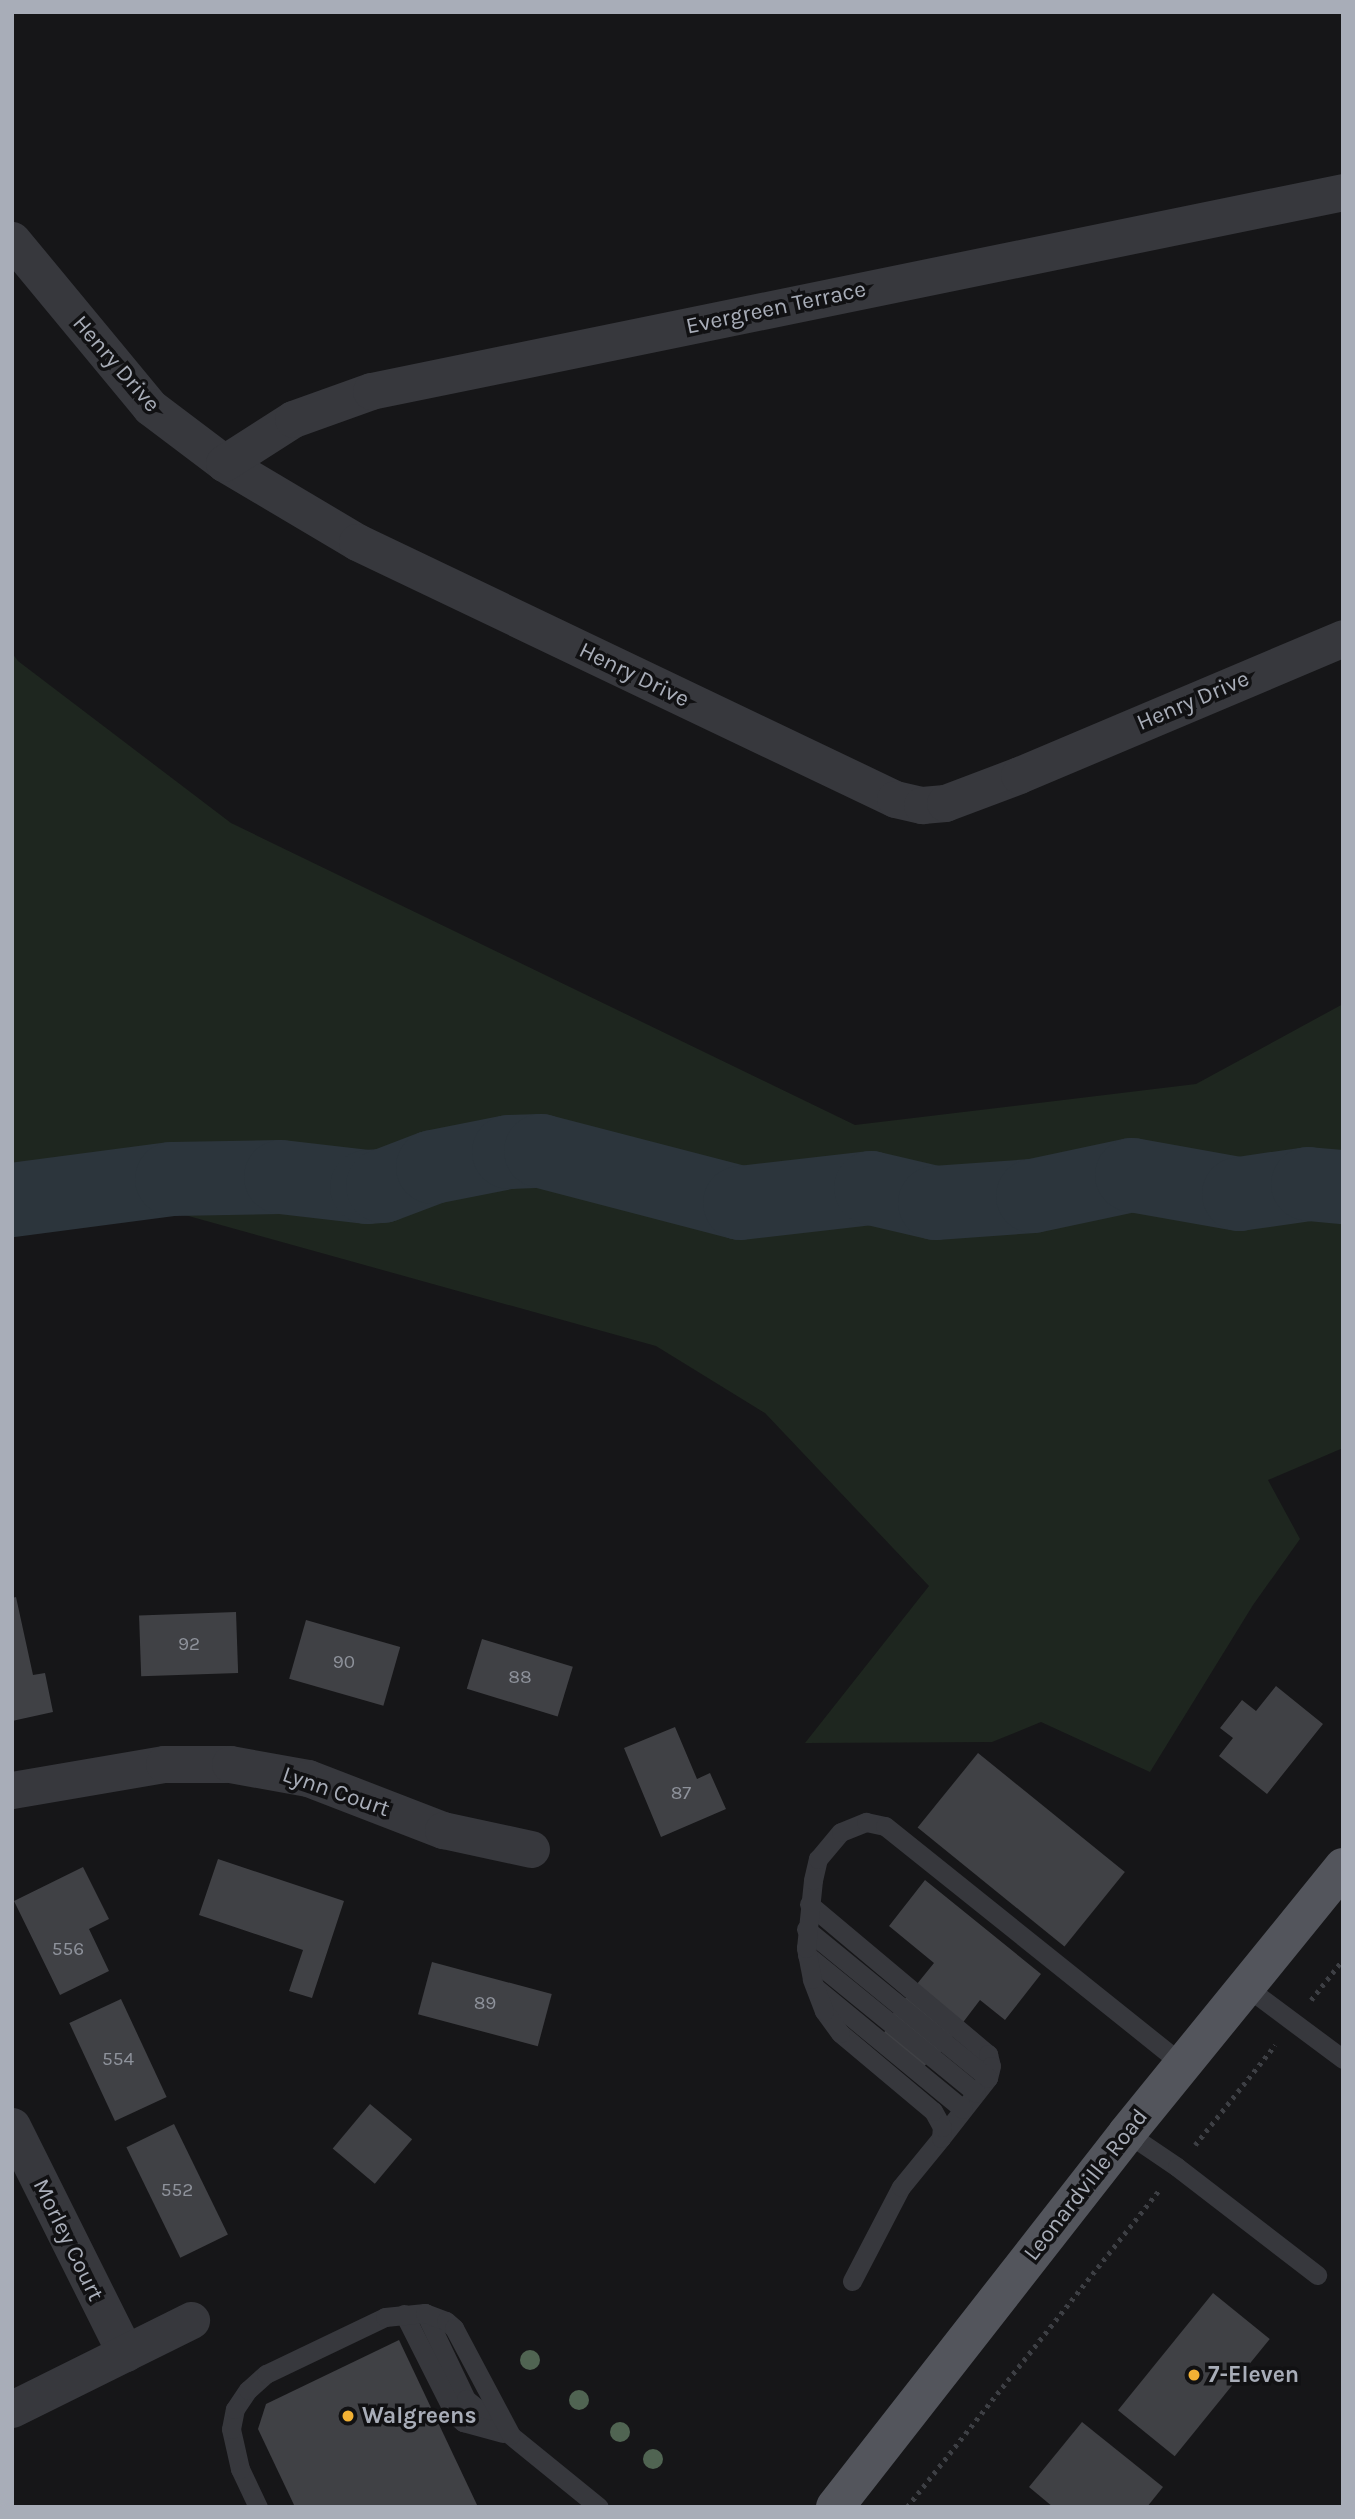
<!DOCTYPE html>
<html>
<head>
<meta charset="utf-8">
<style>
  body { margin:0 }
  #map { position:relative; width:1355px; height:2519px; overflow:hidden; background:#161618; font-family:Karla,sans-serif }
  div>[style] { position:absolute }
  [style*='--x'] { left:calc(var(--x)*1px); top:calc(var(--y)*1px); width:calc(var(--w)*1px); rotate:calc(var(--a)*1deg) }
  .green>* { inset:0; background:#1e261f }
  .river>* { height:74px; margin:-37px; padding:0 37px; transform-origin:37px; border-radius:37px; background:#2c353c }
  .building>* { inset:0; background:#404145; transform-origin:0 0 }
  .path>* { height:4.5px; margin-top:-2.25px; transform-origin:0; background:repeating-linear-gradient(90deg,#3d3f44 0 3.5px,transparent 0 8.5px) }
  .service>* { height:19px; margin:-9.5px; padding:0 9.5px; transform-origin:9.5px; border-radius:9.5px; background:#37383d }
  .minor>* { height:37px; margin:-18.5px; padding:0 18.5px; transform-origin:18.5px; border-radius:18.5px; background:#37383d }
  .primary>* { height:38px; margin:-19px; padding:0 19px; transform-origin:19px; border-radius:19px; background:#53555c }
  .trees>* { width:20px; height:20px; margin:-10px; border-radius:50%; background:#506452 }
  .dots>* { width:19px; height:19px; translate:-50% -50%; box-sizing:border-box; border:4px solid #111113; border-radius:50% }
  span { translate:-50% -50%; white-space:nowrap; text-align:center; line-height:1.15; -webkit-text-stroke:7px #111113; paint-order:stroke }
  .number-label { font-size:19px; color:#8e929b }
  .number-label span { -webkit-text-stroke-width:0 }
  .street-label { font-size:23px; color:#a8adb8 }
  .poi-label { font-size:23px; color:#a8adb8; font-weight:700 }
  .left { translate:0 -50%; text-align:left }
  .frame { position:absolute; inset:0; border:14px solid #a8adb8; pointer-events:none }
</style>
</head>
<body>
<div id="map">
  <div class="green">
    <i style="clip-path:polygon(12px 653px,18px 661px,231px 823px,855px 1125px,1196px 1084px,1343px 1004px,1343px 1448px,1268px 1480px,1300px 1539px,1253px 1605px,1150px 1772px,1041px 1722px,992px 1742px,805px 1743px,929px 1586px,765px 1413px,656px 1346px,12px 1167px)"></i>
  </div>
  <div class="river">
    <i style="--x:12;--y:1200;--w:161;--a:-7.5"></i>
    <i style="--x:172;--y:1179;--w:109;--a:-1.1"></i>
    <i style="--x:281;--y:1177;--w:87;--a:6.6"></i>
    <i style="--x:367;--y:1187;--w:16;--a:-4"></i>
    <i style="--x:383;--y:1186;--w:53;--a:-20.8"></i>
    <i style="--x:433;--y:1167;--w:77;--a:-11.2"></i>
    <i style="--x:509;--y:1152;--w:32;--a:-2"></i>
    <i style="--x:541;--y:1151;--w:206;--a:14.6"></i>
    <i style="--x:740;--y:1203;--w:132;--a:-6.5"></i>
    <i style="--x:871;--y:1188;--w:66;--a:13.2"></i>
    <i style="--x:935;--y:1203;--w:98;--a:-4.1"></i>
    <i style="--x:1033;--y:1196;--w:101;--a:-12"></i>
    <i style="--x:1132;--y:1175;--w:109;--a:10.1"></i>
    <i style="--x:1239;--y:1194;--w:70;--a:-8.2"></i>
    <i style="--x:1308;--y:1184;--w:35;--a:5"></i>
  </div>
  <div class="building">
    <i style="clip-path:polygon(16px 1597px,33px 1675px,45px 1673px,53px 1712px,12px 1721px,12px 1598px)"></i>
    <i style="left:236px;top:1612px;width:61px;height:97px;rotate:88deg"></i>
    <i style="left:306px;top:1620px;width:98px;height:61px;rotate:16deg"></i>
    <i style="left:482px;top:1639px;width:95px;height:52px;rotate:17deg"></i>
    <i style="clip-path:polygon(1276px 1686px,1323px 1724px,1267px 1794px,1219px 1756px,1233px 1738px,1220px 1728px,1242px 1700px,1256px 1711px)"></i>
    <i style="clip-path:polygon(675px 1727px,697px 1779px,710px 1773px,726px 1809px,661px 1837px,624px 1748px)"></i>
    <i style="left:978px;top:1753px;width:189px;height:96px;rotate:39deg"></i>
    <i style="clip-path:polygon(218px 1859px,344px 1901px,312px 1998px,289px 1991px,303px 1950px,199px 1915px)"></i>
    <i style="clip-path:polygon(83px 1867px,109px 1919px,89px 1929px,109px 1971px,60px 1995px,14px 1901px)"></i>
    <i style="clip-path:polygon(925px 1880px,1041px 1974px,1005px 2020px,980px 2000px,939px 2054px,935px 2052px,924px 2067px,883px 2034px,894px 2018px,891px 2016px,934px 1963px,889px 1926px)"></i>
    <i style="left:432px;top:1962px;width:124px;height:54px;rotate:15deg"></i>
    <i style="left:121px;top:1999px;width:108px;height:57px;rotate:65deg"></i>
    <i style="left:370px;top:2104px;width:55px;height:58px;rotate:40deg"></i>
    <i style="left:174px;top:2124px;width:123px;height:53px;rotate:64deg"></i>
    <i style="left:1213px;top:2293px;width:73px;height:151px;rotate:39deg"></i>
    <i style="clip-path:polygon(399px 2340px,478px 2507px,295px 2507px,258px 2429px,266px 2404px)"></i>
    <i style="clip-path:polygon(1082px 2422px,1163px 2487px,1147px 2507px,1053px 2507px,1029px 2487px)"></i>
  </div>
  <div class="path">
    <i style="--x:1311;--y:2000;--w:48;--a:-51.7"></i>
    <i style="--x:1195;--y:2145;--w:128;--a:-51.3"></i>
    <i style="--x:907;--y:2507;--w:405;--a:-51.5"></i>
  </div>
  <div class="service">
    <i style="--x:809;--y:1904;--w:234;--a:40"></i>
    <i style="--x:988;--y:2054;--w:12;--a:76"></i>
    <i style="--x:991;--y:2066;--w:12;--a:104"></i>
    <i style="--x:988;--y:2078;--w:76;--a:128.1"></i>
    <i style="--x:806;--y:1929;--w:235;--a:39.3"></i>
    <i style="--x:807;--y:1955;--w:218;--a:39.2"></i>
    <i style="--x:1245;--y:1986;--w:122;--a:36.7"></i>
    <i style="--x:816;--y:1988;--w:190;--a:39.5"></i>
    <i style="--x:1127;--y:2133;--w:60;--a:34.2"></i>
    <i style="--x:1177;--y:2167;--w:177;--a:37.6"></i>
    <i style="--x:852;--y:2281;--w:106;--a:-62.5"></i>
    <i style="--x:901;--y:2187;--w:63;--a:-50.8"></i>
    <i style="--x:941;--y:2138;--w:11;--a:-85"></i>
    <i style="--x:942;--y:2127;--w:18;--a:-119"></i>
    <i style="--x:933;--y:2111;--w:121;--a:-140"></i>
    <i style="--x:840;--y:2033;--w:27;--a:-126"></i>
    <i style="--x:824;--y:2011;--w:34;--a:-111"></i>
    <i style="--x:812;--y:1979;--w:32;--a:-101"></i>
    <i style="--x:806;--y:1948;--w:68;--a:-84.1"></i>
    <i style="--x:813;--y:1880;--w:22;--a:-77"></i>
    <i style="--x:818;--y:1859;--w:35;--a:-50"></i>
    <i style="--x:841;--y:1832;--w:27;--a:-22"></i>
    <i style="--x:866;--y:1822;--w:19;--a:12"></i>
    <i style="--x:885;--y:1826;--w:381;--a:38.7"></i>
    <i style="--x:425;--y:2313;--w:95;--a:64.5"></i>
    <i style="--x:466;--y:2399;--w:171;--a:39.1"></i>
    <i style="--x:404;--y:2314;--w:113;--a:63.2"></i>
    <i style="--x:455;--y:2415;--w:11;--a:41"></i>
    <i style="--x:463;--y:2422;--w:41;--a:15.4"></i>
    <i style="--x:258;--y:2507;--w:42;--a:-115.3"></i>
    <i style="--x:240;--y:2469;--w:41;--a:-102.7"></i>
    <i style="--x:231;--y:2429;--w:20;--a:-79"></i>
    <i style="--x:235;--y:2409;--w:23;--a:-56"></i>
    <i style="--x:248;--y:2390;--w:24;--a:-42"></i>
    <i style="--x:266;--y:2374;--w:132;--a:-25.6"></i>
    <i style="--x:385;--y:2317;--w:40;--a:-5.7"></i>
    <i style="--x:425;--y:2313;--w:22;--a:21"></i>
    <i style="--x:446;--y:2321;--w:11;--a:41"></i>
    <i style="--x:454;--y:2328;--w:121;--a:62"></i>
  </div>
  <div class="minor">
    <i style="--x:12;--y:240;--w:217;--a:50.4"></i>
    <i style="--x:150;--y:407;--w:93;--a:37.1"></i>
    <i style="--x:224;--y:463;--w:155;--a:30.7"></i>
    <i style="--x:357;--y:542;--w:596;--a:25.53"></i>
    <i style="--x:895;--y:799;--w:28;--a:13"></i>
    <i style="--x:922;--y:805;--w:23;--a:-5"></i>
    <i style="--x:945;--y:803;--w:79;--a:-20.7"></i>
    <i style="--x:1019;--y:775;--w:352;--a:-22.9"></i>
    <i style="--x:224;--y:463;--w:82;--a:-32.5"></i>
    <i style="--x:293;--y:419;--w:83;--a:-19.7"></i>
    <i style="--x:371;--y:391;--w:992;--a:-11.57"></i>
    <i style="--x:12;--y:1790;--w:154;--a:-9.7"></i>
    <i style="--x:164;--y:1764;--w:66;--a:0"></i>
    <i style="--x:230;--y:1764;--w:79;--a:10.2"></i>
    <i style="--x:308;--y:1778;--w:145;--a:21.1"></i>
    <i style="--x:443;--y:1830;--w:90;--a:12.2"></i>
    <i style="--x:12;--y:2126;--w:254;--a:63.5"></i>
    <i style="--x:12;--y:2409;--w:200;--a:-26.4"></i>
  </div>
  <div class="primary">
    <i style="--x:835;--y:2507;--w:474;--a:-52"></i>
    <i style="--x:1127;--y:2133;--w:343;--a:-50.9"></i>
  </div>
  <div class="trees">
    <i style="left:530px;top:2360px"></i>
    <i style="left:579px;top:2400px"></i>
    <i style="left:620px;top:2432px"></i>
    <i style="left:653px;top:2459px"></i>
  </div>
  <div class="dots">
    <i style="left:1194px;top:2375px;background:#f2b134"></i>
    <i style="left:348px;top:2416px;background:#f2b134"></i>
  </div>
  <div class="number-label">
    <span style="left:189px;top:1645px">92</span>
    <span style="left:344px;top:1663px">90</span>
    <span style="left:520px;top:1678px">88</span>
    <span style="left:681px;top:1794px">87</span>
    <span style="left:68px;top:1950px">556</span>
    <span style="left:485px;top:2004px">89</span>
    <span style="left:118px;top:2060px">554</span>
    <span style="left:177px;top:2191px">552</span>
  </div>
  <div class="street-label">
    <span style="left:776px;top:308px;rotate:-12deg">Evergreen Terrace</span>
    <span style="left:116px;top:364px;rotate:49deg">Henry Drive</span>
    <span style="left:634px;top:675px;rotate:26deg">Henry Drive</span>
    <span style="left:1193px;top:701px;rotate:-23deg">Henry Drive</span>
    <span style="left:336px;top:1792px;rotate:19deg">Lynn Court</span>
    <span style="left:1086px;top:2185px;rotate:-52deg">Leonardville Road</span>
    <span style="left:68px;top:2240px;rotate:64deg">Morley Court</span>
  </div>
  <div class="poi-label">
    <span class="left" style="left:1208px;top:2375px">7-Eleven</span>
    <span class="left" style="left:362px;top:2416px">Walgreens</span>
  </div>
  <div class="frame"></div>
</div>
</body>
</html>
